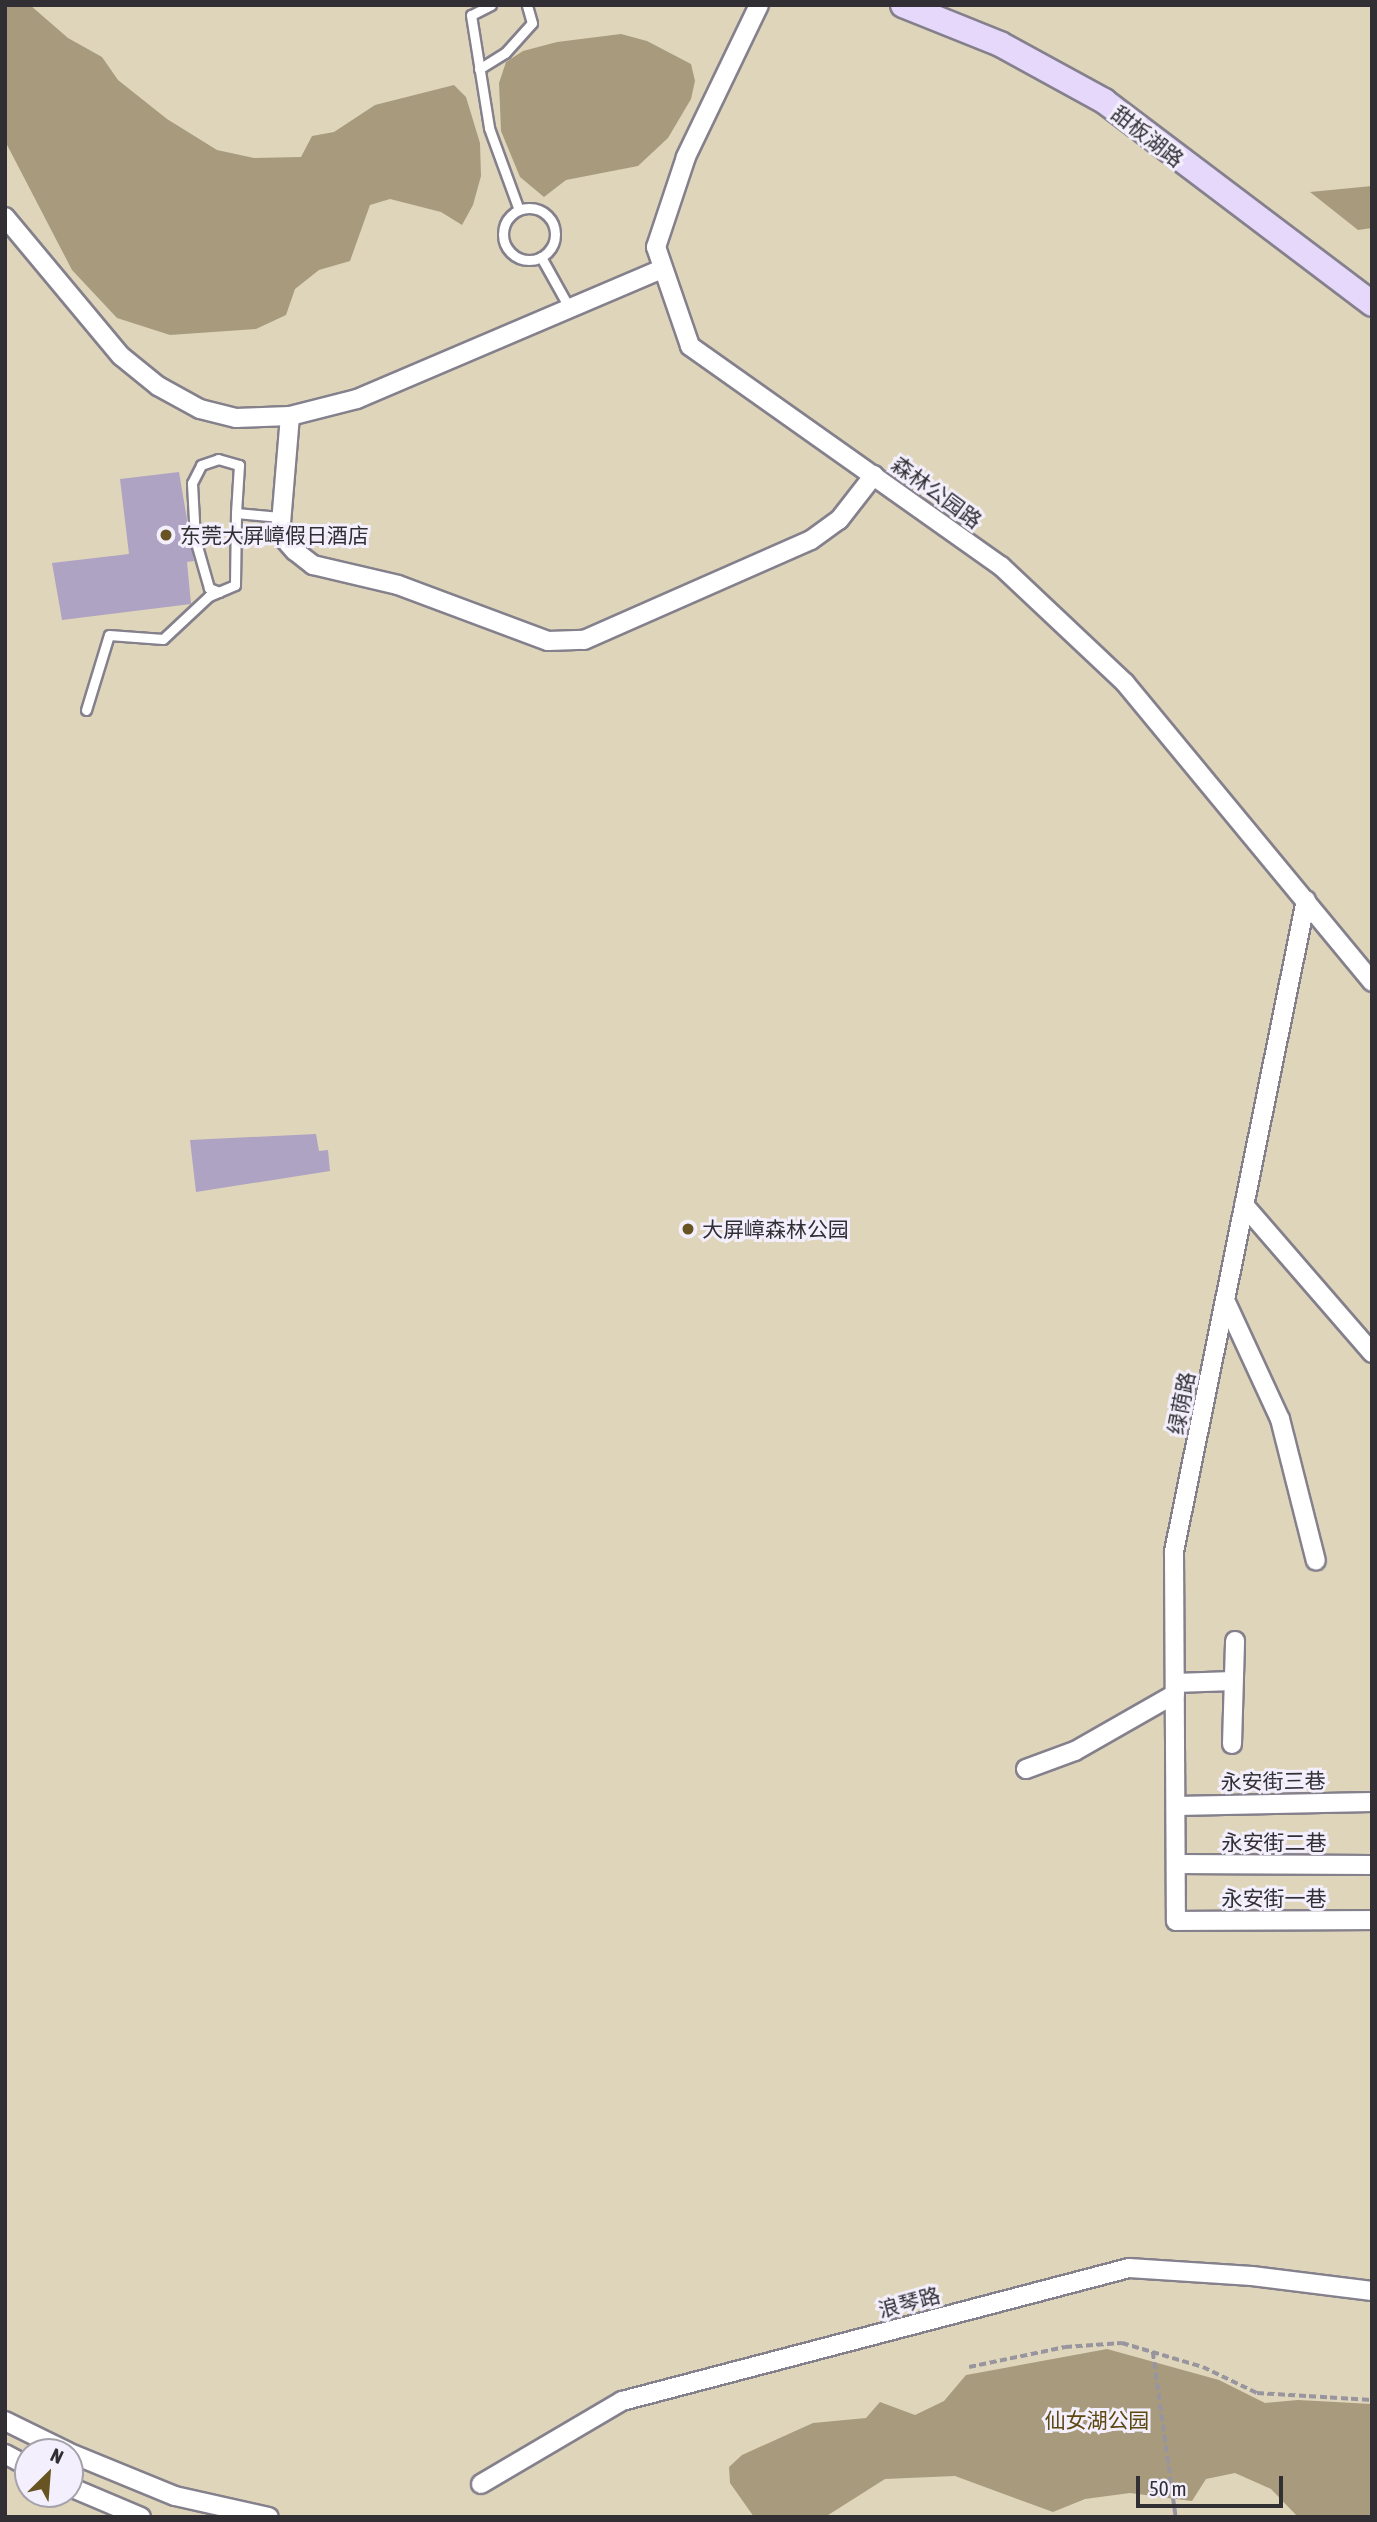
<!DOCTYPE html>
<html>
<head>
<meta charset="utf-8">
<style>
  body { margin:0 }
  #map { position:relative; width:1377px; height:2522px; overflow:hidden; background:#e6e2ef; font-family:"Asap Condensed","Noto Sans SC",sans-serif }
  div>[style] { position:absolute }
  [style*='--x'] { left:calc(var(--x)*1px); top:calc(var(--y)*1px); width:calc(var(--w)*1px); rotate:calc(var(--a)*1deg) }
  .green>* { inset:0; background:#dfd5bb }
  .water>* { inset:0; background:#a89b7d }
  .building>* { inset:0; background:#aea3c2 }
  .path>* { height:3.5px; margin-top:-1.75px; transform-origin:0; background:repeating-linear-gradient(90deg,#98959f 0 7px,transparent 0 10.5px) }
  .roads { filter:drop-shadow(2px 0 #84808c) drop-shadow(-2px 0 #84808c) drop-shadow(0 2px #84808c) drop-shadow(0 -2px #84808c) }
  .lane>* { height:9px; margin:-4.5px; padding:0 4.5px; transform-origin:4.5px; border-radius:4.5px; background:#fff }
  .lane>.ring { margin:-4.5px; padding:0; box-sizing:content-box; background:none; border:9px solid #fff; border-radius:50% }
  .street>* { height:18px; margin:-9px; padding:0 9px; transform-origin:9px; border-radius:9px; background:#fff }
  .secondary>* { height:24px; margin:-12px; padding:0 12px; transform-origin:12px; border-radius:12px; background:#e6d8fb }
  .dots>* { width:19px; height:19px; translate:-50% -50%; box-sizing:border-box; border:4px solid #f3effc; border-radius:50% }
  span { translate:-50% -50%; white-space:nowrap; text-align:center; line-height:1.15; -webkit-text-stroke:6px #f3effc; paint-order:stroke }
  .street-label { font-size:21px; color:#312f34 }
  .poi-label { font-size:21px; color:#312f34 }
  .left { translate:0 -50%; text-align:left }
  .park-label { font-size:21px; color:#5d4812 }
  .frame { position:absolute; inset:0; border:7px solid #312f34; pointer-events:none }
  .north { position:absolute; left:14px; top:2438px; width:70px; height:70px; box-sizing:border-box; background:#f3effc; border:2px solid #a5a2ac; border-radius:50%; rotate:25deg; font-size:19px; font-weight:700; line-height:28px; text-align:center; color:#312f34 }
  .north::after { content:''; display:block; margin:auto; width:24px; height:32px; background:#675422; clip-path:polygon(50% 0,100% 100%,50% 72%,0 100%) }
  .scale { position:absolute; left:1136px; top:2476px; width:147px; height:32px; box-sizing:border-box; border:4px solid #312f34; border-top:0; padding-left:9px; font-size:21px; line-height:24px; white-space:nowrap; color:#312f34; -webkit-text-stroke:5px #f3effc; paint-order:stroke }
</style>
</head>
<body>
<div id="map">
  <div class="green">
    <i style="clip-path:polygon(evenodd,5px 5px,1372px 5px,1372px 2517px,5px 2517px,5px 5px,28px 2452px,70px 2452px,70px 2494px,28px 2494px,28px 2452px)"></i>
  </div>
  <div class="water">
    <i style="clip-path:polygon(5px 5px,30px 5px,68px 38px,102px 57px,118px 80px,167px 119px,217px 150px,254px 158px,301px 157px,312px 136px,334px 132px,375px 105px,454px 85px,466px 97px,480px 143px,481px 176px,473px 205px,462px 225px,441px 212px,390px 199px,370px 205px,350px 261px,319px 270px,295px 289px,286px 315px,256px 329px,170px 335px,117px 318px,72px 270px,5px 141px)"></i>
    <i style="clip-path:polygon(621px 34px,647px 41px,691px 64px,695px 81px,691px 99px,668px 138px,638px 166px,566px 180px,544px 197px,520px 177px,501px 131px,499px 83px,506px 62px,523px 51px,557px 42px)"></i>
    <i style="clip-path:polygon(1372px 186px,1372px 228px,1358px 230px,1310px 192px)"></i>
    <i style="clip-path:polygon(1107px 2349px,1219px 2380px,1265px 2403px,1298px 2400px,1372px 2404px,1372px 2517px,1298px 2517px,1271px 2489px,1235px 2473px,1206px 2479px,1192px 2501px,1130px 2493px,1085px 2499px,1053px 2512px,955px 2476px,885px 2479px,825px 2517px,754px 2517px,730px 2483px,729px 2467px,742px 2455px,813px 2423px,866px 2418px,880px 2402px,915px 2415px,944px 2401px,966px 2375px)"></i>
  </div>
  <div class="building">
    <i style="clip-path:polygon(179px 472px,194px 561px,187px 562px,191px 604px,62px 620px,52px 563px,129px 554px,120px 479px)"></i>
    <i style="clip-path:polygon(316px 1134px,319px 1151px,328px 1150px,330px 1171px,196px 1192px,190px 1140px)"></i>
  </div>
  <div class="path">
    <i style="--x:1153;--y:2352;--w:167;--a:82.1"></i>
    <i style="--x:969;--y:2367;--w:98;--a:-11.8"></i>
    <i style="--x:1065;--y:2347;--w:57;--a:-4"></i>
    <i style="--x:1122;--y:2343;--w:84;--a:16.5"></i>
    <i style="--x:1203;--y:2367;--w:60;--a:25.7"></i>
    <i style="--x:1257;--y:2393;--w:115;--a:3.5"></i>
  </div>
  <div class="roads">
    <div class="lane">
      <i style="--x:491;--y:5;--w:22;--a:153"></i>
      <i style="--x:471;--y:15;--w:114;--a:80.9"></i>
      <i style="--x:489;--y:128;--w:87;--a:69.9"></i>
      <i style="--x:479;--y:69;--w:31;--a:-32"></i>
      <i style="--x:505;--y:53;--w:40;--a:-48"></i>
      <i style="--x:532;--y:23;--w:19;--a:-106"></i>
      <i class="ring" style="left:503px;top:208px;width:43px;height:43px"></i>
      <i style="--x:541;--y:257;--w:60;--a:60.9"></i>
      <i style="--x:219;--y:592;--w:11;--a:-158"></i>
      <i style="--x:209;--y:588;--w:51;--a:-105.9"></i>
      <i style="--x:195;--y:539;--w:56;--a:-93.1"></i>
      <i style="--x:192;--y:483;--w:20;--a:-63"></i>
      <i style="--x:201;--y:465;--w:18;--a:-19"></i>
      <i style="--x:218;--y:459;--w:22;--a:16"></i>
      <i style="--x:239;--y:465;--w:48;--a:93.6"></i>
      <i style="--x:86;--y:710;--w:78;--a:-73"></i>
      <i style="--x:109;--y:635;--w:54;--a:4.2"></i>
      <i style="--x:163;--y:639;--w:63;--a:-43.1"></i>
      <i style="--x:209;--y:596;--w:28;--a:-23"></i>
      <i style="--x:235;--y:585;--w:72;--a:-89.2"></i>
      <i style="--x:236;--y:513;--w:44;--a:5.2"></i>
    </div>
    <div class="street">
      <i style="--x:759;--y:5;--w:169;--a:115.7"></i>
      <i style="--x:686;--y:157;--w:95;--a:108.4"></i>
      <i style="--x:656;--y:247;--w:105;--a:71"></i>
      <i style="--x:690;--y:346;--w:381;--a:35.3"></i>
      <i style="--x:1001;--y:566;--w:170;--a:43.3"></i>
      <i style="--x:1125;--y:683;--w:388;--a:50.4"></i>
      <i style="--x:5;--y:217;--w:181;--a:50.2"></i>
      <i style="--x:121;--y:356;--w:48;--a:39"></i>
      <i style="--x:158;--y:386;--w:48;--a:28.7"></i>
      <i style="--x:200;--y:409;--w:37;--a:14"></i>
      <i style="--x:236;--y:418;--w:54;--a:-2.1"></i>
      <i style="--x:290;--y:416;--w:69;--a:-14.2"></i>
      <i style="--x:357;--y:399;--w:332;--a:-23.1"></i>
      <i style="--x:290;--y:416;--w:118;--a:94.8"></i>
      <i style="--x:280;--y:534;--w:23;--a:49"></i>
      <i style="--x:295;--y:551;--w:23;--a:38"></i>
      <i style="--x:313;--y:565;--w:87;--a:13.2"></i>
      <i style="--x:398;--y:585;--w:160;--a:20.5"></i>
      <i style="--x:548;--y:641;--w:36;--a:-2"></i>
      <i style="--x:584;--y:640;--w:248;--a:-23.8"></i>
      <i style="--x:811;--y:540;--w:34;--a:-36"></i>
      <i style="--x:839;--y:520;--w:57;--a:-52.1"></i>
      <i style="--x:1306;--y:900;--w:665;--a:101.45"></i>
      <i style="--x:1174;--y:1552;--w:369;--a:89.7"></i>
      <i style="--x:1176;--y:1921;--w:196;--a:-0.3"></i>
      <i style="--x:1244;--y:1205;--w:196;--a:49.1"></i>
      <i style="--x:1225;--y:1300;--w:131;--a:65.2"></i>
      <i style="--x:1280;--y:1419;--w:146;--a:75.8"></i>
      <i style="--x:1175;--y:1683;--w:58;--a:-2"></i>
      <i style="--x:1232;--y:1744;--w:103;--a:-88.3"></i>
      <i style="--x:1026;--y:1769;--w:52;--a:-20.2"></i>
      <i style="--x:1075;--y:1751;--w:115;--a:-29.7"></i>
      <i style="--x:1176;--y:1806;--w:196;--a:-1.2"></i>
      <i style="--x:1176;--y:1864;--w:196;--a:0.3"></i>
      <i style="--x:5;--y:2421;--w:70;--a:26.2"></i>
      <i style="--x:70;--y:2453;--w:113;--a:22.3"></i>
      <i style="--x:175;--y:2496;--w:96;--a:12.6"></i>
      <i style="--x:5;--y:2454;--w:26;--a:28"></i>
      <i style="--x:481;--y:2484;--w:164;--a:-30.5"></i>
      <i style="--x:622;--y:2401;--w:524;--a:-14.7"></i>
      <i style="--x:1129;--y:2268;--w:123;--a:3.7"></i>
      <i style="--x:1252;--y:2276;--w:121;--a:7.1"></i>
      <i style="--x:70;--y:2487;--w:77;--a:22.9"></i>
    </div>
    <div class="secondary">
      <i style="--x:903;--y:5;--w:105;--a:21.9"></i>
      <i style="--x:1000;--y:44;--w:119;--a:28.7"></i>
      <i style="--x:1104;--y:101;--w:336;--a:37.1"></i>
    </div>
  </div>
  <div class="dots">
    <i style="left:166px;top:535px;background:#675422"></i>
    <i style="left:688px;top:1229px;background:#675422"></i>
  </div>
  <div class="street-label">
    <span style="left:1148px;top:136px;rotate:38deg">甜板湖路</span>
    <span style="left:937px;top:492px;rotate:36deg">森林公园路</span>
    <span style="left:1181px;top:1403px;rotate:-79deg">绿荫路</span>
    <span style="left:1273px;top:1781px;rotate:-1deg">永安街三巷</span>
    <span style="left:1274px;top:1842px">永安街二巷</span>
    <span style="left:1274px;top:1898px">永安街一巷</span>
    <span style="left:909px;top:2302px;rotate:-15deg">浪琴路</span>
  </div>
  <div class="poi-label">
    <span class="left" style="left:180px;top:535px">东莞大屏嶂假日酒店</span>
    <span class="left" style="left:702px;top:1229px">大屏嶂森林公园</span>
  </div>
  <div class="park-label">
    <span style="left:1097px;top:2420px">仙女湖公园</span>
  </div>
  <div class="frame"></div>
  <div class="north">N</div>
  <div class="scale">50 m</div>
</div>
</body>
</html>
